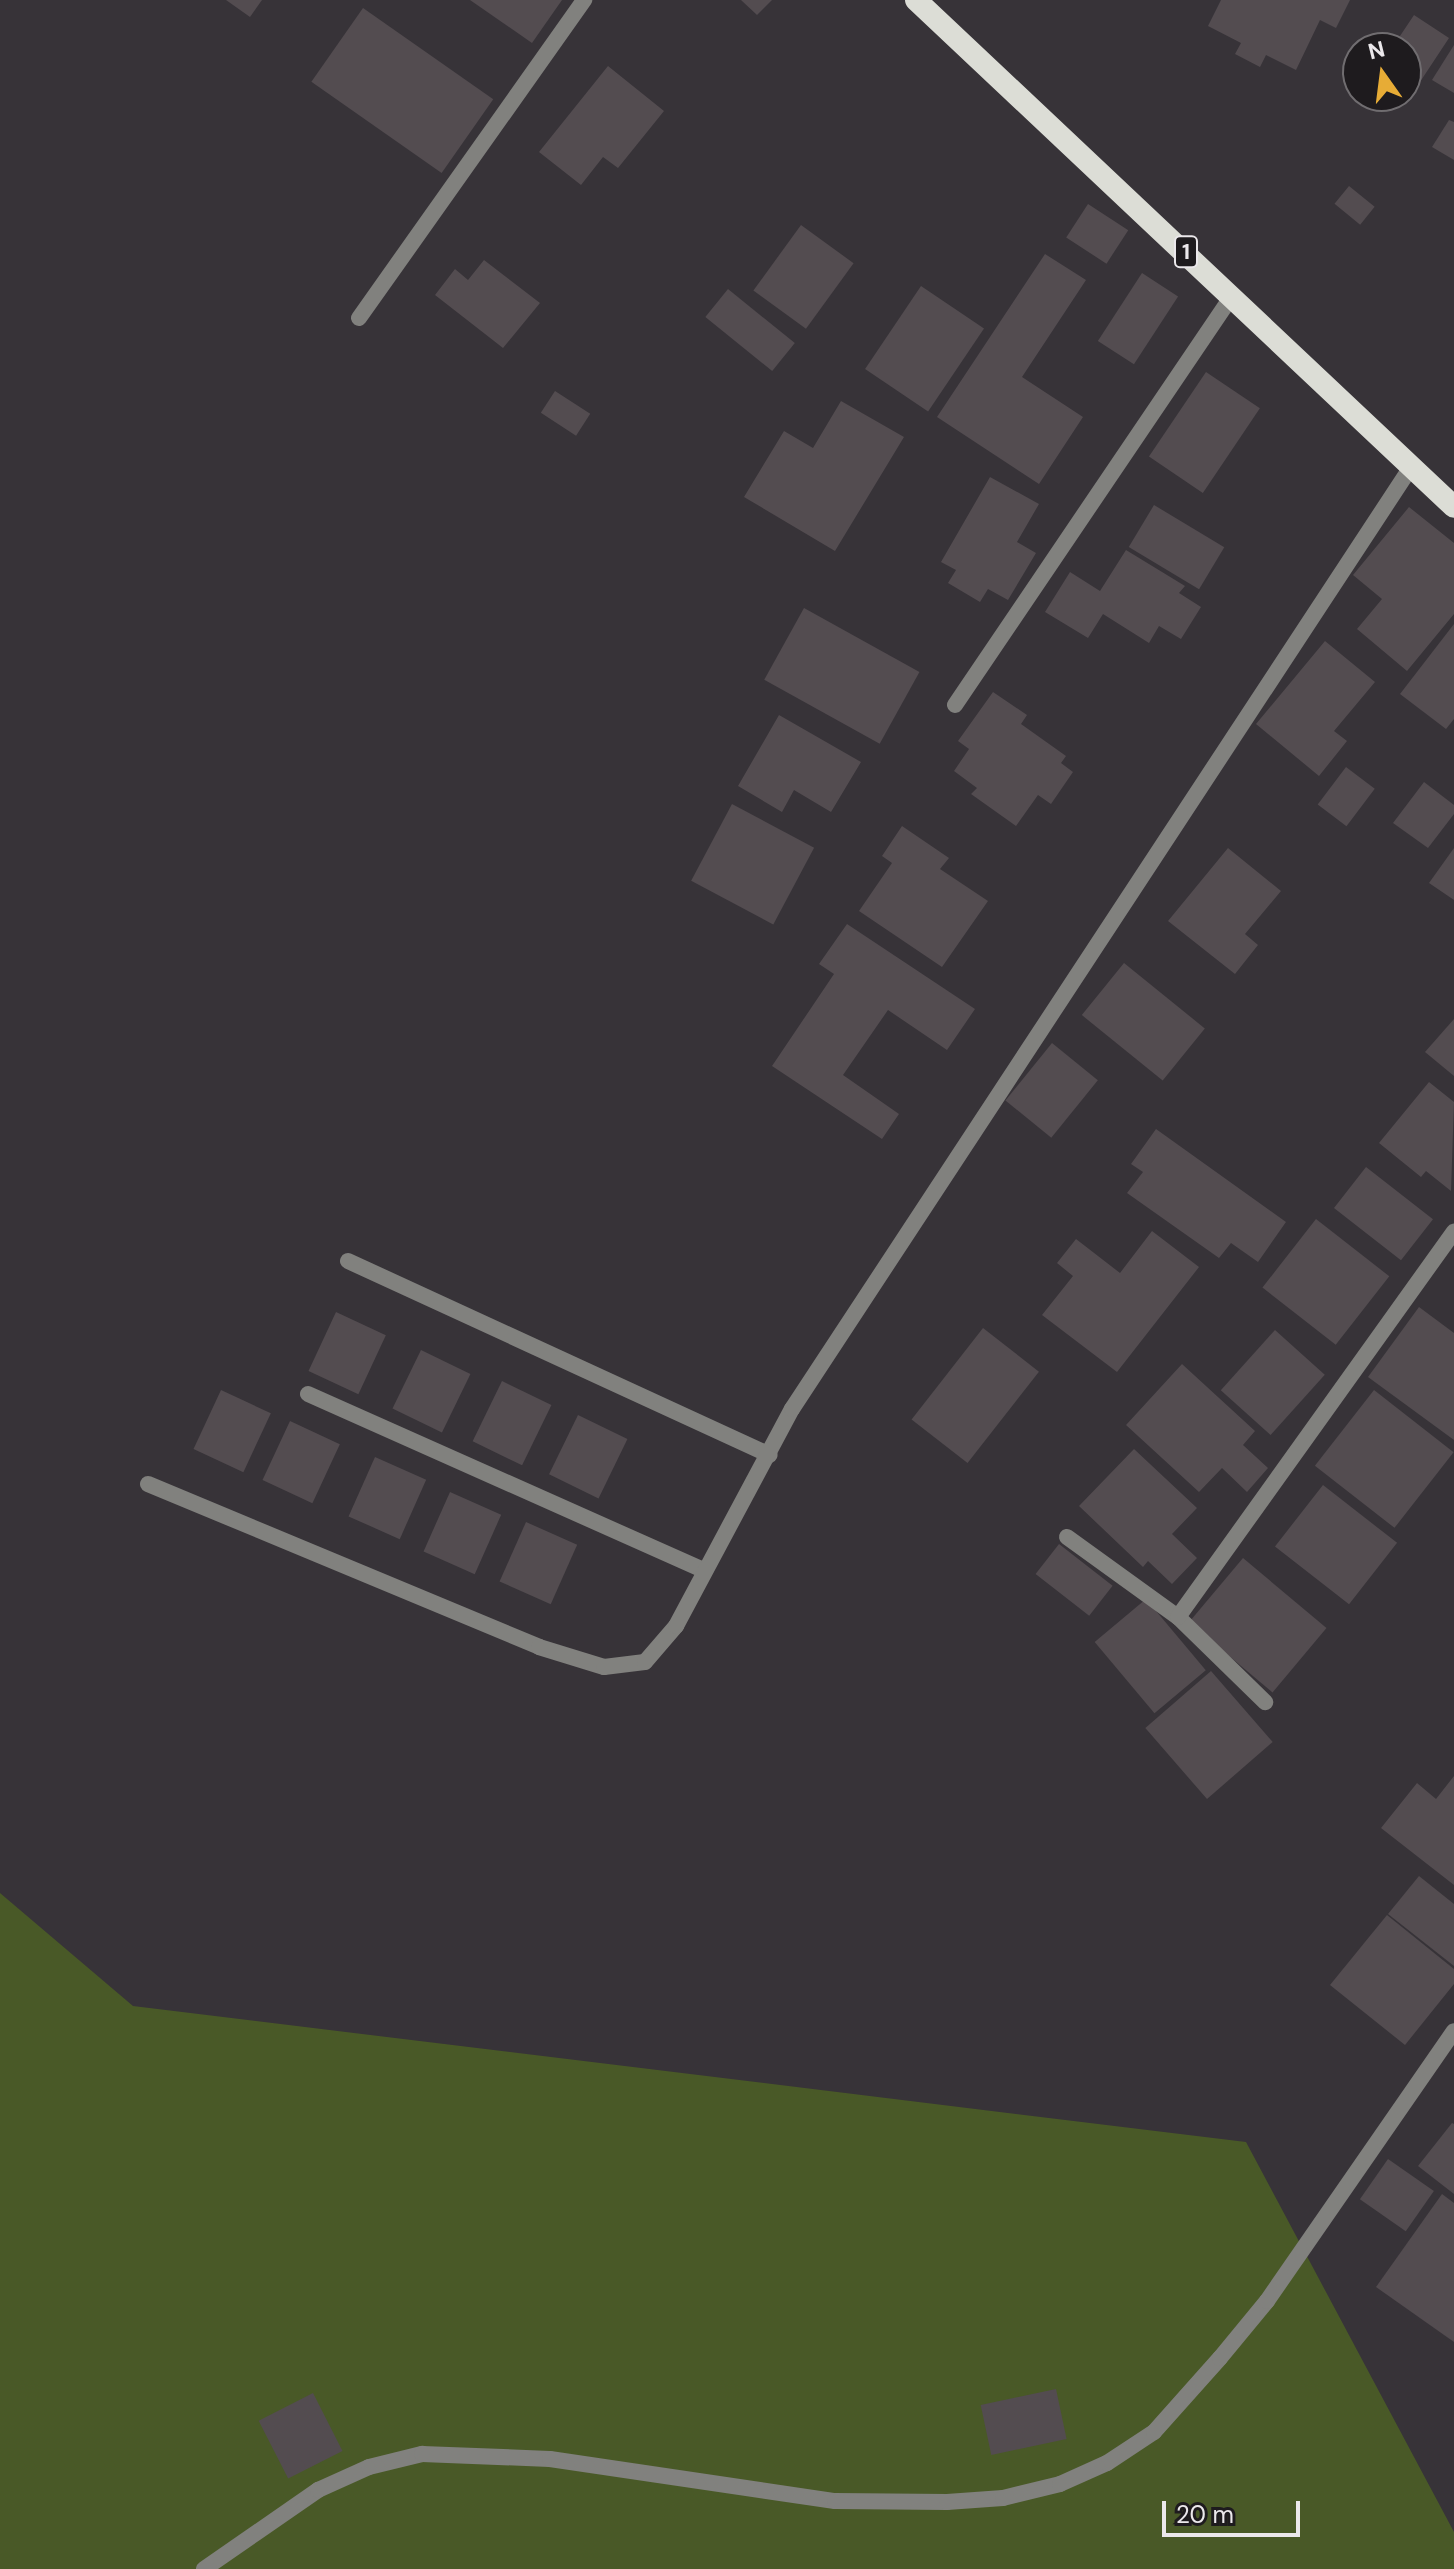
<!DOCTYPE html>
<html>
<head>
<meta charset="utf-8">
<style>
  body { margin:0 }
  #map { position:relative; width:1454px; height:2569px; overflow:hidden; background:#373338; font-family:"DM Sans",sans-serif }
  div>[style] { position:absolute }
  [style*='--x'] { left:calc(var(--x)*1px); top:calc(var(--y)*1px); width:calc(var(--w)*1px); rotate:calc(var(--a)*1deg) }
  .green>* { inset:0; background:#495927 }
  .building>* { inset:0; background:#534c50; transform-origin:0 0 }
  .minor>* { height:16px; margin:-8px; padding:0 8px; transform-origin:8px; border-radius:8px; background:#81817e }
  .trunk>* { height:22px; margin:-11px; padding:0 11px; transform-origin:11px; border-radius:11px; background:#dcddd6 }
  span { translate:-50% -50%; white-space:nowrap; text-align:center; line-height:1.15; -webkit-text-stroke:8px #1e1b1e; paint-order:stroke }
  .shield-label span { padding:2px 6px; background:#1e1b1e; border:2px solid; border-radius:6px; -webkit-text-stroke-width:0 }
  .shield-label { font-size:22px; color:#ebe8eb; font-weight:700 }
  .north { position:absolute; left:1342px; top:32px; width:80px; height:80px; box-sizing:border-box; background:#1e1b1e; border:2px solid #706d70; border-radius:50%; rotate:346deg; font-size:22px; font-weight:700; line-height:32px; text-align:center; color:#ebe8eb }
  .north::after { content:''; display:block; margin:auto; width:28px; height:36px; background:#e7ac36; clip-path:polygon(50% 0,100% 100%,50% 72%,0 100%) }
  .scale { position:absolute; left:1162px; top:2501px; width:138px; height:36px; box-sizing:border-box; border:4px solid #ebe8eb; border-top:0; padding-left:10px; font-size:24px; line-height:28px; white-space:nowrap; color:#ebe8eb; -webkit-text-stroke:6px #1e1b1e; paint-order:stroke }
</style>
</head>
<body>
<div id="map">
  <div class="green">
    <i style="clip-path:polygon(0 1893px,133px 2006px,1246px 2142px,1454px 2532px,1454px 2569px,0 2569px)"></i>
  </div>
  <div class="building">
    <i style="clip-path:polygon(226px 0,262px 0,250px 17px)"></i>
    <i style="clip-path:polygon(470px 0,562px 0,532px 43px)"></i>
    <i style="clip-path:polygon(741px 0,772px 0,757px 15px)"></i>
    <i style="clip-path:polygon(1221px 0,1350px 0,1336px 28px,1320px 20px,1296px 70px,1266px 55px,1260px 67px,1235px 54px,1241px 43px,1208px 26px)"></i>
    <i style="left:363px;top:8px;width:159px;height:90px;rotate:35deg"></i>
    <i style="clip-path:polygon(1414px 15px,1449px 38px,1416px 88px,1406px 81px,1406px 48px,1392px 48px)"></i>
    <i style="clip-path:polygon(1454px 45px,1454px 93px,1432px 80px)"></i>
    <i style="clip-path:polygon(608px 66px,664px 111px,618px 168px,603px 157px,581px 185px,539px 152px)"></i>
    <i style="clip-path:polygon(1449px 120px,1454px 122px,1454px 160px,1432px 147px)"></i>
    <i style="left:1349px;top:186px;width:33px;height:23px;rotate:39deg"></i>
    <i style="left:1088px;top:204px;width:48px;height:40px;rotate:33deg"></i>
    <i style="left:801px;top:225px;width:65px;height:81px;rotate:36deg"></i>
    <i style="clip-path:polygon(1045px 254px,1086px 280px,1022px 377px,1083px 417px,1039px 484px,937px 417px)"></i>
    <i style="clip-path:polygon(484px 260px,540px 303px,503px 348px,435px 295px,455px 269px,468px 280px)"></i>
    <i style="left:1142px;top:273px;width:43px;height:81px;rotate:33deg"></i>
    <i style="left:921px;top:286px;width:76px;height:100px;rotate:34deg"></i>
    <i style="left:728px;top:289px;width:86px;height:36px;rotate:39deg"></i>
    <i style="left:1206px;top:372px;width:65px;height:102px;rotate:34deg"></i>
    <i style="left:555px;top:391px;width:42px;height:26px;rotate:33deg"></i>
    <i style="clip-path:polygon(841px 401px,904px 437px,835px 551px,744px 497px,784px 431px,813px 448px)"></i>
    <i style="clip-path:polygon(990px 477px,1039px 504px,1017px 542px,1036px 553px,1008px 600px,988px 589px,980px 602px,948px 583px,956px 570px,941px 562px)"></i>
    <i style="left:1154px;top:505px;width:82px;height:49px;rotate:31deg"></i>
    <i style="clip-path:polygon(1409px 507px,1454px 543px,1454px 614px,1407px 671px,1357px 629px,1382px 599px,1353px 575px)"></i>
    <i style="clip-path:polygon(1126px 550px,1185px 586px,1179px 593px,1201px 607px,1181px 639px,1159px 626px,1149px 643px,1103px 614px,1088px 638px,1045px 612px,1070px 572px,1100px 591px)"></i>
    <i style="left:804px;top:608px;width:132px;height:82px;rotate:29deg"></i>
    <i style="clip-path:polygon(1454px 624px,1454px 719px,1446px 729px,1400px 694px)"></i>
    <i style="clip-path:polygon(1325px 641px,1375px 682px,1334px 731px,1347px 741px,1319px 776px,1256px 724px)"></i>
    <i style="clip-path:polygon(993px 692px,1027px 715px,1021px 724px,1066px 756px,1061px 763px,1073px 772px,1051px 804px,1038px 795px,1016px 826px,971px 794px,977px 788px,954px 771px,969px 749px,958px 741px)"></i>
    <i style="clip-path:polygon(779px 715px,861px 762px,831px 812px,794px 790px,782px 812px,738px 786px)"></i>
    <i style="left:1346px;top:767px;width:36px;height:47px;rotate:37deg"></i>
    <i style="clip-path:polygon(1424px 782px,1454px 805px,1454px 814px,1428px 848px,1393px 823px)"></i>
    <i style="left:732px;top:804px;width:93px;height:87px;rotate:28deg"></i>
    <i style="clip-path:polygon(902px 826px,949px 858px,940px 869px,988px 901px,942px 967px,859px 911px,892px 863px,882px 856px)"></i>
    <i style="clip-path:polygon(1228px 848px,1281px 891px,1245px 934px,1258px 945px,1235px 974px,1168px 921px)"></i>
    <i style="clip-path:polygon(1454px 848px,1454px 900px,1429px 883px)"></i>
    <i style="clip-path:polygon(847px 924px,975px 1009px,947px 1050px,888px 1010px,843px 1075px,899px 1114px,882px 1139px,772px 1066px,834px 974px,819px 964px)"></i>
    <i style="left:1124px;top:963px;width:104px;height:67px;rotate:39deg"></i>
    <i style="clip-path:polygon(1454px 1019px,1454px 1076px,1425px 1052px)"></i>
    <i style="left:1052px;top:1043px;width:59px;height:74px;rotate:39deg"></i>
    <i style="clip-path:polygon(1429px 1082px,1454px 1102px,1451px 1191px,1426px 1171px,1421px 1177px,1379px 1143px)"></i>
    <i style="clip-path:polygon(1156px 1129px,1286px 1222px,1258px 1262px,1231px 1243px,1219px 1258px,1127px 1193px,1143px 1172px,1131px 1164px)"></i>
    <i style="left:1366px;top:1167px;width:85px;height:52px;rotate:38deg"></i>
    <i style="left:1316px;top:1219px;width:93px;height:87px;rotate:38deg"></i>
    <i style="clip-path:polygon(1152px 1231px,1199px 1267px,1117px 1372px,1042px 1315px,1073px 1276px,1057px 1263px,1076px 1239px,1120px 1273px)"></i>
    <i style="clip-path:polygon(1419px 1307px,1454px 1333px,1454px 1440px,1368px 1377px)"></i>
    <i style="left:336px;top:1312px;width:55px;height:65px;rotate:25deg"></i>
    <i style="left:983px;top:1328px;width:71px;height:116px;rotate:38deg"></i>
    <i style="left:1275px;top:1330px;width:67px;height:81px;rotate:42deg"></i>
    <i style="left:421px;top:1350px;width:55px;height:65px;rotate:26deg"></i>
    <i style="clip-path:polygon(1182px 1364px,1255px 1431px,1243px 1445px,1268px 1468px,1247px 1492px,1222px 1468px,1199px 1492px,1126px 1425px)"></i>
    <i style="left:502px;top:1381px;width:55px;height:67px;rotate:26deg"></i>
    <i style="left:221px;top:1390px;width:55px;height:65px;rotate:25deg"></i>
    <i style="left:1374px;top:1390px;width:101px;height:96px;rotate:38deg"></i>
    <i style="left:578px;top:1415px;width:55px;height:66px;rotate:26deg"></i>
    <i style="left:290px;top:1421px;width:55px;height:65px;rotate:25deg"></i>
    <i style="clip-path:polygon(1134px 1449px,1197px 1508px,1172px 1534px,1197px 1558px,1172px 1584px,1148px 1561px,1143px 1567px,1079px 1506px)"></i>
    <i style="left:375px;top:1457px;width:56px;height:65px;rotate:24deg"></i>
    <i style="left:1323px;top:1485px;width:94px;height:78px;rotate:38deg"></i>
    <i style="left:450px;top:1492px;width:56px;height:65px;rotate:24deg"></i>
    <i style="left:526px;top:1522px;width:56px;height:65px;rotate:24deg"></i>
    <i style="left:1059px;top:1544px;width:68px;height:38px;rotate:38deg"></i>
    <i style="left:1243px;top:1558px;width:109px;height:84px;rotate:40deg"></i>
    <i style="left:1146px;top:1599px;width:93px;height:67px;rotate:50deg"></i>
    <i style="left:1211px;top:1671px;width:94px;height:87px;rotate:49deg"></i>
    <i style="clip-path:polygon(1454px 1776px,1454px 1885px,1381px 1828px,1417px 1783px,1436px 1799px)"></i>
    <i style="clip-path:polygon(1419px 1876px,1454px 1904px,1454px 1966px,1388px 1914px)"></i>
    <i style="clip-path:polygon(1387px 1915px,1454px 1969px,1454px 1984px,1405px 2045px,1330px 1985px)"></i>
    <i style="clip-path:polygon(1452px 2123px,1454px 2124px,1454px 2194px,1418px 2166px)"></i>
    <i style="left:1388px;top:2159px;width:56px;height:49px;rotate:35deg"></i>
    <i style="clip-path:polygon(1442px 2194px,1454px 2203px,1454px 2342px,1376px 2287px)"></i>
    <i style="left:1056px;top:2389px;width:51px;height:77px;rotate:78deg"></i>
    <i style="left:313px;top:2393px;width:65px;height:61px;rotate:63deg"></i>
  </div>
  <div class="minor">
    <i style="--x:359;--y:318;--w:390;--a:-54.7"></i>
    <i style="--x:955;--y:705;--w:495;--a:-55.9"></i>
    <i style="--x:348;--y:1261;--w:464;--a:24.7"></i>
    <i style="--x:308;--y:1394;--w:433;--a:24"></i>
    <i style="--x:148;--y:1484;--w:424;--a:22.6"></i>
    <i style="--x:539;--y:1647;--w:68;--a:17.1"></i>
    <i style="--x:604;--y:1667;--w:41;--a:-7"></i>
    <i style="--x:645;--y:1662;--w:48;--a:-49.3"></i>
    <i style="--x:676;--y:1626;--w:246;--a:-61.9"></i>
    <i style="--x:792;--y:1409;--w:1127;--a:-56.69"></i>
    <i style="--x:1067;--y:1537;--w:137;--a:35.8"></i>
    <i style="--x:1178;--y:1617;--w:122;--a:44.3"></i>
    <i style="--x:1178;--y:1617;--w:474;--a:-54.4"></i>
    <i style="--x:204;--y:2569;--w:139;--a:-34.7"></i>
    <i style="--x:318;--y:2490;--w:56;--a:-24.3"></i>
    <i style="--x:369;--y:2467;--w:55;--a:-13.8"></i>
    <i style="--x:422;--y:2454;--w:128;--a:2.2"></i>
    <i style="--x:550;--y:2459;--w:288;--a:8.4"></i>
    <i style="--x:835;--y:2501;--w:112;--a:0.5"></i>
    <i style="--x:947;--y:2502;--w:56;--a:-4.1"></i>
    <i style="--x:1003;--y:2498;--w:59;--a:-13.8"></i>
    <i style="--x:1060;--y:2484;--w:51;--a:-24.1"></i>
    <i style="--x:1107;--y:2463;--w:56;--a:-33.4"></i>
    <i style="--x:1154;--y:2432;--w:99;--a:-48.3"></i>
    <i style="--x:1220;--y:2358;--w:74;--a:-50.5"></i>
    <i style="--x:1267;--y:2301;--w:328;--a:-55.3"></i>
  </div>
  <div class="trunk">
    <i style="--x:916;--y:0;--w:739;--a:43.3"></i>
  </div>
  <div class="shield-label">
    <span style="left:1186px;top:252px">1</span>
  </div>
  <div class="north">N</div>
  <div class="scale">20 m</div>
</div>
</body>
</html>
